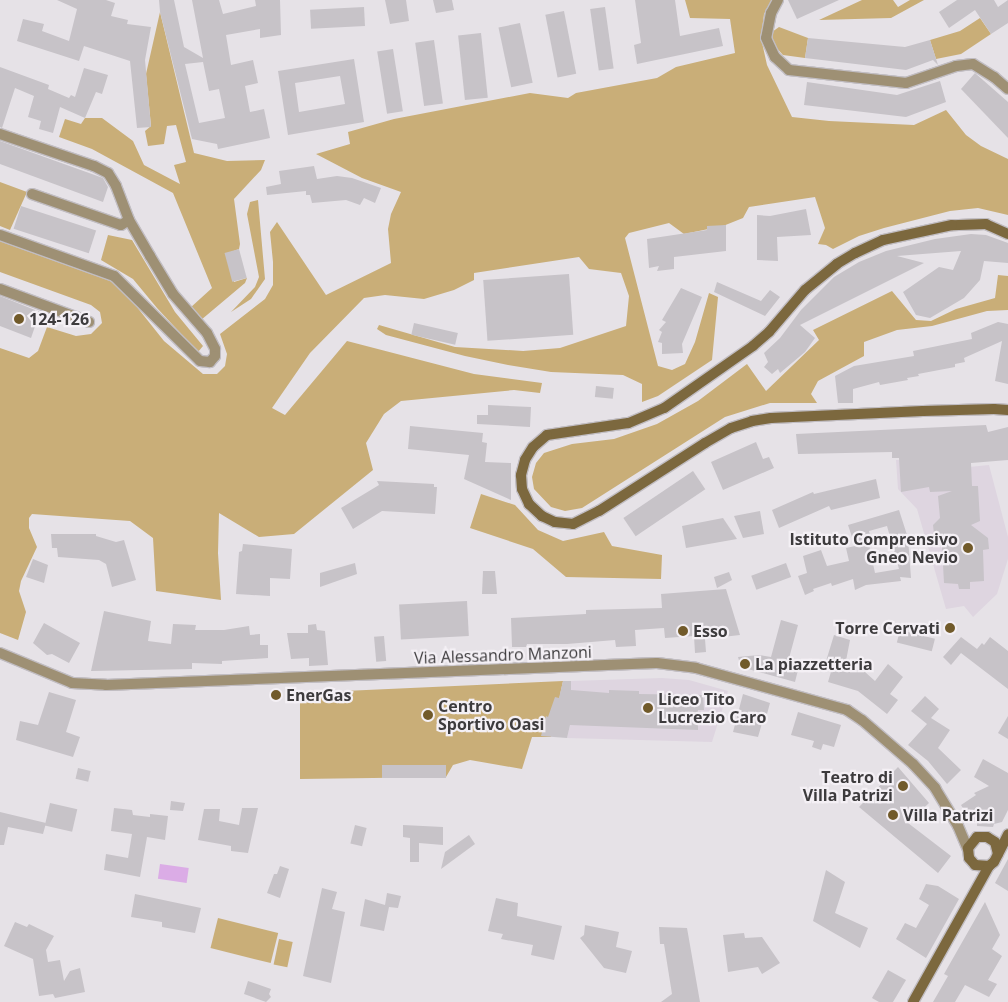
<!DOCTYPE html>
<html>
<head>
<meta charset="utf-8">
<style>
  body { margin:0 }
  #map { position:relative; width:1008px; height:1002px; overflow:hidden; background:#e6e2e7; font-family:"Open Sans",sans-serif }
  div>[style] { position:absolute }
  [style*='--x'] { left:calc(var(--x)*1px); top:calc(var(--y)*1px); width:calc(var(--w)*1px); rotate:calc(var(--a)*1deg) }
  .built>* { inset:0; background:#ded5e0 }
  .green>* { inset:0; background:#c9ae78; transform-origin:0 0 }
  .water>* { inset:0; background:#dbace6; transform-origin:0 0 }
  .building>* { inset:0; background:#c7c3c8; transform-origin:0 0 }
  .roads { filter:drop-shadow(1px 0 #c1bdc2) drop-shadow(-1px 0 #c1bdc2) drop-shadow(0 1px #c1bdc2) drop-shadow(0 -1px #c1bdc2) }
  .minor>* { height:10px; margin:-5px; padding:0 5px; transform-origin:5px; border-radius:5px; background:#9e9074 }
  .tertiary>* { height:10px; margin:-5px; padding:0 5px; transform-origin:5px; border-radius:5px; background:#9e9074 }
  .secondary>* { height:10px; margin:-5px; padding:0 5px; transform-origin:5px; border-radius:5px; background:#7c683e }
  .dots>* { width:14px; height:14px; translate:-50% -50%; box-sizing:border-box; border:2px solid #f4f0f5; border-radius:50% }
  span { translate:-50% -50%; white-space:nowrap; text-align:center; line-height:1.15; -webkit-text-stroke:4.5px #f4f0f5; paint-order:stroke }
  .poi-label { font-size:16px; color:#3d3b3d; font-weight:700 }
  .left { translate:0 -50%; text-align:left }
  .right { translate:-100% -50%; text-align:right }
  .street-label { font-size:16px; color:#3d3b3d }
</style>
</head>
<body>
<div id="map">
  <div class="built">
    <i style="clip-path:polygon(940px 459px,949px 469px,989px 465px,1008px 537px,1008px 559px,997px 594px,973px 617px,964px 606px,946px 609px,917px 509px,898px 489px,896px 460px)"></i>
    <i style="clip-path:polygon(662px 678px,689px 680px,728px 691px,712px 742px,567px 738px,570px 725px,571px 681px)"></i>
  </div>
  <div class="green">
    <i style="clip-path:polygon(685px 0,772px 0,764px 14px,761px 38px,767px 65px,792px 117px,829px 121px,914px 125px,946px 110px,966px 135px,981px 146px,1008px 159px,1008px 215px,978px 208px,950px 211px,884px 228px,859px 236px,833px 249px,826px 245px,818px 244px,825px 228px,815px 197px,749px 207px,743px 218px,723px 226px,684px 234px,669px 223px,629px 233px,625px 238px,658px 366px,672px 370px,685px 364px,695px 342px,709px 293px,718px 297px,712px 360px,658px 396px,642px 402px,642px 384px,623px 375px,551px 372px,508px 365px,465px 356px,386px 335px,377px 329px,379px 325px,455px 347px,523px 351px,560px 348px,626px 326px,629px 296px,621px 273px,589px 269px,579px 257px,474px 273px,474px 280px,454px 290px,424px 299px,385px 295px,364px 298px,310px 353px,272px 408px,285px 415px,347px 341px,474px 374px,542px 383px,540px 393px,514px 390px,401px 401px,384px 414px,366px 443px,373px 470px,294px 534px,259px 537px,219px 513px,218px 553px,221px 600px,156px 591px,153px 538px,130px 521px,32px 514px,29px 518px,29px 528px,37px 547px,21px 581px,19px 591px,26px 612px,18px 640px,0 633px,0 348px,29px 358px,38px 351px,47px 327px,76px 336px,91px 334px,102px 323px,100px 312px,91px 305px,0 272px,0 236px,113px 277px,164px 341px,203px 374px,217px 374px,225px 366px,227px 354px,220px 334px,265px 299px,273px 285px,273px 262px,270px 232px,277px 222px,326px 295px,391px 263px,388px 229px,391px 214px,401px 192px,362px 178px,316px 154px,350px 144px,348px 132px,394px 119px,530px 93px,568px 98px,576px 93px,657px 78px,676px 67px,735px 53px,730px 19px,690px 18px)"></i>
    <i style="clip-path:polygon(862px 0,893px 0,898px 7px,910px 0,924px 0,891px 18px,819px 20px)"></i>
    <i style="clip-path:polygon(160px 12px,194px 153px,227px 161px,265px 160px,261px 170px,234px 199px,240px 244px,239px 249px,226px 254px,234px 282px,247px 278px,245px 283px,201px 320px,190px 308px,212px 288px,173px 193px,92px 149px,59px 137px,65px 119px,81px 124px,85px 118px,102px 118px,133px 141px,144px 165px,180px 184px,174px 165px,186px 162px,176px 125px,167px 126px,164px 144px,148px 146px,145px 131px,151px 126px,146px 74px)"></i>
    <i style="clip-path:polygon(980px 18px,991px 34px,961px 54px,936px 59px,930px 40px,960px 31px)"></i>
    <i style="clip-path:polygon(779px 27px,808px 38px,805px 58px,783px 55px,773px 44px,772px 32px)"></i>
    <i style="clip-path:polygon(0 182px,27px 192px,10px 230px,0 226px)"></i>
    <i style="clip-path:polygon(258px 200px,265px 279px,251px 299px,231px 312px,255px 287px,259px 277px,247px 214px,250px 202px)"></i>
    <i style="clip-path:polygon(108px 235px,132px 240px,175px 312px,203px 346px,198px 352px,157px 308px,133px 279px,101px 260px)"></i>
    <i style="clip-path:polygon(998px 275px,1008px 276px,1008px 310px,987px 311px,932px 326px,897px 330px,864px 342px,864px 356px,818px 381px,811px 394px,817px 403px,770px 403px,725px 417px,582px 508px,565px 511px,551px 507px,534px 489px,532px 477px,536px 463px,544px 453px,572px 444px,614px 439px,657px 424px,698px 401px,747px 364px,766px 391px,819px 340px,813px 330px,892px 291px,916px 320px,931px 321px,956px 309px,995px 298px)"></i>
    <i style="clip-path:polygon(481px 494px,515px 505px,538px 530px,563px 541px,604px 532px,612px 546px,662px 555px,661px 579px,566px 577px,533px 549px,470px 528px)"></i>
    <i style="clip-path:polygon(563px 681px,551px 737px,532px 737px,522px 769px,470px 760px,453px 765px,446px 777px,300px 779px,300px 693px)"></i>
    <i style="left:218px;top:918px;width:62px;height:31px;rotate:14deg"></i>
    <i style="left:279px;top:939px;width:14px;height:26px;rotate:12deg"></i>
  </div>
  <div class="water">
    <i style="left:160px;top:864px;width:29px;height:15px;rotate:8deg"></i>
  </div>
  <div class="building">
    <i style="clip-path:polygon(57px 0,106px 0,115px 3px,111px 16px,128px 20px,127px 24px,151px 27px,145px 60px,151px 127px,137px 128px,130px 61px,84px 46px,79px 61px,17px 41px,23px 19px,44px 24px,42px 31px,69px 41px,77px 9px)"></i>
    <i style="clip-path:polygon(evenodd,159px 0,174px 0,184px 47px,203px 58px,192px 0,219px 0,223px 14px,256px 6px,255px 0,280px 0,281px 35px,260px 38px,260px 29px,226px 35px,231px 65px,253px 60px,258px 83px,245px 86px,250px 112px,264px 109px,270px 138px,218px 149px,217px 144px,192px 139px,160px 12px,159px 0,203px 62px,209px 91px,219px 89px,225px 118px,199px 123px,185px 64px,203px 62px)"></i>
    <i style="clip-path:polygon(385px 0,406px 0,409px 21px,390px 24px)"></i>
    <i style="clip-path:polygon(433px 0,452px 0,454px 10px,436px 13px)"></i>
    <i style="clip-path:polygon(635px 0,675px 0,680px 36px,719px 28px,723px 46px,637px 64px,634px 45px,641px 43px)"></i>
    <i style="clip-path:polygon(788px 0,839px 0,797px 19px)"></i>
    <i style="clip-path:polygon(957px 0,994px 0,998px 7px,1008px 0,1008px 23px,991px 34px,975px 10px,949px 28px,939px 12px)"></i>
    <i style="left:364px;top:7px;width:19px;height:54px;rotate:87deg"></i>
    <i style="left:605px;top:7px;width:62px;height:15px;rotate:82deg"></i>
    <i style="left:564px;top:11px;width:64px;height:19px;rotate:79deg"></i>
    <i style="left:520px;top:23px;width:61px;height:22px;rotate:78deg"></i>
    <i style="left:481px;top:33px;width:65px;height:23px;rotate:84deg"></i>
    <i style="clip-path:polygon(808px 38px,905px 47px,930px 40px,938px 65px,933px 60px,906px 70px,805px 58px)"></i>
    <i style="left:434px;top:40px;width:64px;height:19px;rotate:82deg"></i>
    <i style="left:393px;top:49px;width:63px;height:16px;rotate:81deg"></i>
    <i style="clip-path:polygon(evenodd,354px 59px,364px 122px,288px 135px,278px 71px,354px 59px,340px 76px,345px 104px,299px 112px,295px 83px,340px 76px)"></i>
    <i style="clip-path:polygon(0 67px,49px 85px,48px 89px,69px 98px,71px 95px,75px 97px,84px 68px,108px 75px,102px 94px,96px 92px,85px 118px,60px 107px,53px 133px,39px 129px,41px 121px,28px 117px,34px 96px,15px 88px,2px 128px,0 127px)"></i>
    <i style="clip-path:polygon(975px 73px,1008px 102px,1008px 138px,961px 89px)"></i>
    <i style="clip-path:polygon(940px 81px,946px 102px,906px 117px,804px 105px,807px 82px,897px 95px)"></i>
    <i style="clip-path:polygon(0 141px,103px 178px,108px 187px,103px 202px,0 164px)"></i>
    <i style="clip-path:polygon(314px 166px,317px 179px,337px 176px,352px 178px,381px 188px,375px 203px,364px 198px,360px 205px,346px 200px,312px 203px,310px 195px,306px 195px,306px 191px,267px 195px,266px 187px,281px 184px,279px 171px)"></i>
    <i style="left:21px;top:206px;width:79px;height:24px;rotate:18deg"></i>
    <i style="clip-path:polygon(806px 209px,811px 235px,777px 237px,778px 261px,757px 260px,757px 215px,770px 216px)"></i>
    <i style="clip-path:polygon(726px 225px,726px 251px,674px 257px,674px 269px,657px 271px,659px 266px,649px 268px,647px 239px,707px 230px,707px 226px)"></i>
    <i style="clip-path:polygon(971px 234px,986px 235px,1008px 243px,1008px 263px,984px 261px,980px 280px,964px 298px,930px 318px,916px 315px,903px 292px,939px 267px,953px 270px,961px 251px,897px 256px,924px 263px,800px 325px,815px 338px,805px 352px,780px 373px,778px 369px,772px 374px,764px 367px,768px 362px,764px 353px,780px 338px,801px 310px,834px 277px,859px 262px,886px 251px,935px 239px)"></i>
    <i style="left:239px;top:249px;width:30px;height:15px;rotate:75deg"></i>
    <i style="left:569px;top:274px;width:61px;height:86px;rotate:86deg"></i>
    <i style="clip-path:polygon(717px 282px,761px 301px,770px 290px,780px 297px,765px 316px,714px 292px)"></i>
    <i style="clip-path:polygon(681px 288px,702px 297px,682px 344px,683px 353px,662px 354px,662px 343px,658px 342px,662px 332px,659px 330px,666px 322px,662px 320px)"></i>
    <i style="clip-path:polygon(0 296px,40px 312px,31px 338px,0 326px)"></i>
    <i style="clip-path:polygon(998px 322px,1008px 324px,1008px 384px,995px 381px,1002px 341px,964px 358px,965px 362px,955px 364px,955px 367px,918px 374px,919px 376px,907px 378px,908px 380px,880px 385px,879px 382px,853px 389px,853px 403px,838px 403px,835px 376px,854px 366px,914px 356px,913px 351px,972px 339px,971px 333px)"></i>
    <i style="left:414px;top:323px;width:45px;height:12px;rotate:13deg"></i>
    <i style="left:596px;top:386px;width:18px;height:11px;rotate:6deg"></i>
    <i style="clip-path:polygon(488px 405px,531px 407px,530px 427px,477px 424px,477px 415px,488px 415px)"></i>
    <i style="clip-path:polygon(986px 425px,988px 432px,1008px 427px,1008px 460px,971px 463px,972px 486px,978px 486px,980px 521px,971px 525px,988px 538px,989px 549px,983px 550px,984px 581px,970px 582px,970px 589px,959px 589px,958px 584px,944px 583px,942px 547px,935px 543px,933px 525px,940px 518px,938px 496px,952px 491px,930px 492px,929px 487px,901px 492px,899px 458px,892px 458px,892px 452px,798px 454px,796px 434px)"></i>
    <i style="clip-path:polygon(410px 426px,483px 433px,482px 442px,487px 443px,485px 462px,511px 463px,511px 500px,464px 479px,469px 455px,408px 449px)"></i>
    <i style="clip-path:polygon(756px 442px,763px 459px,769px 457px,774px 468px,723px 490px,711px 462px)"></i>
    <i style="left:693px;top:471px;width:22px;height:84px;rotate:56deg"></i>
    <i style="clip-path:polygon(876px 479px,880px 498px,831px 510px,829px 506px,779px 528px,772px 510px,813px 492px,814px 494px)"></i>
    <i style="clip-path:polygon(377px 481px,434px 484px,434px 487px,437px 487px,435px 514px,382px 511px,353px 529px,341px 508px,379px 485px)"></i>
    <i style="clip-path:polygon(evenodd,899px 510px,908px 538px,911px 578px,900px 577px,901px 581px,866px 585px,855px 590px,853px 579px,832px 586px,831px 583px,813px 589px,814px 591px,805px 595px,798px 576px,807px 573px,803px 556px,821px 550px,827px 566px,849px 561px,846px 548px,855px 546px,848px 525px,899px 510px,887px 526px,899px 569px,875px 573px,869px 545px,872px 544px,869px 531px,887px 526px)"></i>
    <i style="clip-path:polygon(760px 511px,764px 534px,743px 538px,734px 516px)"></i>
    <i style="clip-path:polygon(723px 518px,737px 539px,686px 548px,682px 526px)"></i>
    <i style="clip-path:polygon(51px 534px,96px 534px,96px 536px,116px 542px,124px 540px,136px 580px,112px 587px,106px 564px,99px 560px,58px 557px,57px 548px,52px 548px)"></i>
    <i style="clip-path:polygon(243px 544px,292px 549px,290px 579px,270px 578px,270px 596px,236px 594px,239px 552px,242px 551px)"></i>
    <i style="clip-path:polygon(33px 559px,48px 565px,44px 583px,26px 577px)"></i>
    <i style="clip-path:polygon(355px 563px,357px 574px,320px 587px,320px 573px)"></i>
    <i style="left:786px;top:563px;width:15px;height:37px;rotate:70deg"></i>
    <i style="clip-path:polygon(483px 571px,495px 571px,497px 594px,482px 594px)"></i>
    <i style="clip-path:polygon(729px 572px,732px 580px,717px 588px,714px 577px)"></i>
    <i style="clip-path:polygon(726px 589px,740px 635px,705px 639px,706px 652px,695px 653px,694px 636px,665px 638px,664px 628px,635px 630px,636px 646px,616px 647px,615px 640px,567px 644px,527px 644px,526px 647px,512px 647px,511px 618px,586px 614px,586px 610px,662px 608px,661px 594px)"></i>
    <i style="left:467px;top:601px;width:35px;height:68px;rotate:87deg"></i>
    <i style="clip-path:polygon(104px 611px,151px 621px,148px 641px,171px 644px,173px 624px,196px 625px,195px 630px,224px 630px,249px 626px,250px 635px,260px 634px,260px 645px,268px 645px,268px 658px,222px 661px,222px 664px,192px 663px,192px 669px,91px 671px)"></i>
    <i style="clip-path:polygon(781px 620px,798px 625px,788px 662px,799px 666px,795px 682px,741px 667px,738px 657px,759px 655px,771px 657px)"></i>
    <i style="clip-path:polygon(44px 623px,80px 643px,69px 663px,52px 654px,47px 655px,33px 643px)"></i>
    <i style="clip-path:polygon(316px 624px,317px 630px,325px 631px,328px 665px,309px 666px,309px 658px,291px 659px,287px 633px,308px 633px,308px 625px)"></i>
    <i style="left:900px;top:630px;width:36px;height:13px;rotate:14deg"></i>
    <i style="clip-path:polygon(834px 635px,850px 640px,845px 666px,865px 672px,875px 681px,888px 664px,903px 677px,890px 694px,898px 700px,887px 714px,858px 691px,828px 682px,833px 665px,823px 671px)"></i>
    <i style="left:384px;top:636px;width:25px;height:10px;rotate:85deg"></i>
    <i style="clip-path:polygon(961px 637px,977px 649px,982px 643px,984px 645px,990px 637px,1008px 651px,1008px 689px,961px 653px,951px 665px,943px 657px)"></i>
    <i style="clip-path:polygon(563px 681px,571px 681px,571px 690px,609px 693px,609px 690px,639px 691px,639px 694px,703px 695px,704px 710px,698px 710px,698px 730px,570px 725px,567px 738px,541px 736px,546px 716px,548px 717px,555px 697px,559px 698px)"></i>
    <i style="clip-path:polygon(49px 692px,76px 700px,66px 732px,80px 737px,73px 757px,16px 740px,20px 721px,38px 725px)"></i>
    <i style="clip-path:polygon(743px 694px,770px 703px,767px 714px,765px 713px,758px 737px,733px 732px)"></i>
    <i style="clip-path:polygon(925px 696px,939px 709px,931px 718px,950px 730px,938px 748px,961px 770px,947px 784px,928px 761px,908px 745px,927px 724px,911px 711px)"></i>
    <i style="clip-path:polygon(798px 712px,841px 725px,834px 747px,823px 744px,821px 750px,812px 747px,814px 741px,791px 735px)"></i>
    <i style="clip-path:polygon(1008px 716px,1008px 739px,998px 733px)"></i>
    <i style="clip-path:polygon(983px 759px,1008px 773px,1008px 810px,1002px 822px,994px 824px,993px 827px,977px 826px,977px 823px,970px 820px,961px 805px,976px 795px,974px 793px,989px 786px,974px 777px)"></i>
    <i style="left:382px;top:765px;width:64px;height:13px"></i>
    <i style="clip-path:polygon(898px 767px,929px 803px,908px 823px,951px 856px,938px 873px,859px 807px)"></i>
    <i style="left:78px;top:768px;width:13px;height:11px;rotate:13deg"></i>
    <i style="clip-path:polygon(171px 801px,185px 803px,183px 811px,170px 810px)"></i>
    <i style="left:50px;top:803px;width:28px;height:23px;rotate:13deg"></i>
    <i style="clip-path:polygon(114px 808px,132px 810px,133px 815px,150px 817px,150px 814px,168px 816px,165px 840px,147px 837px,140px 877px,104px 870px,106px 854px,128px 858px,132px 834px,111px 831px)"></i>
    <i style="clip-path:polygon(242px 808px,258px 808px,248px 853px,231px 851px,231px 846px,198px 840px,204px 809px,220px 809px,219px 821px,239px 825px)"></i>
    <i style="clip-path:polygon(0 812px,46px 823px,43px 834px,8px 827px,4px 845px,0 845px)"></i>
    <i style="left:355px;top:825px;width:12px;height:19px;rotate:14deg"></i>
    <i style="clip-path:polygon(403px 825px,443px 827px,443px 845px,419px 843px,419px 862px,410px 862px,410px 838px,403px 837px)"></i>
    <i style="clip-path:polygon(469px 835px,475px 844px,441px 869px,445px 852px)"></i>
    <i style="clip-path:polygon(1008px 859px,1008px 891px,995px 883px)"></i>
    <i style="clip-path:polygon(280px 866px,289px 869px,280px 898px,267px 893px,274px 874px,277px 874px)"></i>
    <i style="clip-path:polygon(826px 870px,845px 882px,835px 913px,868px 928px,860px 948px,813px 921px)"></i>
    <i style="clip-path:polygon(926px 884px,938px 886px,959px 899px,926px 958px,896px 939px,905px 923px,916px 928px,929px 905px,919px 899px)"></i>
    <i style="clip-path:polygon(322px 888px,337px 892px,332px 909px,345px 912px,331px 983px,303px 976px)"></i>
    <i style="clip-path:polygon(387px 893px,401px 896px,398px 908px,389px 907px,384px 931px,360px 926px,365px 899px,385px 905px)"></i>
    <i style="clip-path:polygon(135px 894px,201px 908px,195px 933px,162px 927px,162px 922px,131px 917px)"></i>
    <i style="clip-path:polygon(496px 898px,518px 903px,517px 916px,562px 926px,554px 960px,531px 955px,533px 945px,501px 939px,503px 934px,488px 931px)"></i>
    <i style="clip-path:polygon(985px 902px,1000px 935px,992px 949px,1002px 956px,988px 980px,997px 984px,989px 997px,965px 985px,955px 1002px,933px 1002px,948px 976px,944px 974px)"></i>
    <i style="clip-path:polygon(15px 922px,27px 927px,29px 924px,54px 936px,46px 950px,48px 962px,60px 960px,64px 981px,70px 971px,80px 968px,85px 992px,55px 998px,53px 994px,39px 996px,33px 959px,4px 946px)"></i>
    <i style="clip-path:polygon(585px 925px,619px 932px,616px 947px,632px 951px,626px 973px,604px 968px,580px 938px,584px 935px)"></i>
    <i style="clip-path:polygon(659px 927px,687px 928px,700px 1002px,661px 1002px,672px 994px,664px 944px,660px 944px)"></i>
    <i style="clip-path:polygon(744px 933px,745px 938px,762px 937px,780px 963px,762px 974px,758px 967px,728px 972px,723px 935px)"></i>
    <i style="clip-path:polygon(888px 970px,906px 980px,893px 1002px,879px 1002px,872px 998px)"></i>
    <i style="clip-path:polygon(248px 981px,271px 989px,269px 994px,271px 997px,266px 1002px,244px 994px)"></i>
  </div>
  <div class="roads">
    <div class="minor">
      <i style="--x:778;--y:0;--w:15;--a:118"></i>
      <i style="--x:771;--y:13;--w:25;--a:101"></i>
      <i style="--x:766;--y:38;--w:21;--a:65"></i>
      <i style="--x:775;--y:57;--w:19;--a:43"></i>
      <i style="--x:789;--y:70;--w:118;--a:6.3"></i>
      <i style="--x:906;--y:83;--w:53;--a:-18.8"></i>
      <i style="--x:956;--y:66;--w:17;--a:-7"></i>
      <i style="--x:973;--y:64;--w:25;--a:32"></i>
      <i style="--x:994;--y:77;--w:18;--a:41"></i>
      <i style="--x:0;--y:134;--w:99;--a:18.8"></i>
      <i style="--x:94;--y:166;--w:16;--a:27"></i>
      <i style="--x:108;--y:173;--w:15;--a:58"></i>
      <i style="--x:116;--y:186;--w:36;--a:69"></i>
      <i style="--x:129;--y:220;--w:42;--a:59.7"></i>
      <i style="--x:150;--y:256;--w:44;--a:58.8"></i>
      <i style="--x:173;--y:294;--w:52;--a:48.9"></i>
      <i style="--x:207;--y:333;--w:18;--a:63"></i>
      <i style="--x:215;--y:349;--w:7;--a:90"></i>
      <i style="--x:215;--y:356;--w:8;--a:130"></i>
      <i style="--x:210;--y:362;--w:10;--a:-174"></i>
      <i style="--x:200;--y:361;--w:121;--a:-135.3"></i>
      <i style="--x:114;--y:276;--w:121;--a:-160.2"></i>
      <i style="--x:32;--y:194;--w:94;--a:19.2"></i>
      <i style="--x:121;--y:225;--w:9;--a:-32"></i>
      <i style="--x:0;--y:289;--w:95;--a:20.3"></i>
    </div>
    <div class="tertiary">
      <i style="--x:0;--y:653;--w:78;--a:22.6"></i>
      <i style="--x:72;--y:683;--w:34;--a:3"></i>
      <i style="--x:106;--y:685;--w:551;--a:-2.29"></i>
      <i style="--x:657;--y:663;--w:39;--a:7"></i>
      <i style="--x:696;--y:668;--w:157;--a:15.5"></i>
      <i style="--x:847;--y:710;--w:18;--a:34"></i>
      <i style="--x:862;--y:720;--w:67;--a:40.8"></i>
      <i style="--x:913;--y:764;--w:33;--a:47"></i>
      <i style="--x:935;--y:788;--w:44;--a:58.8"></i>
      <i style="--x:958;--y:826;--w:25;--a:67"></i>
    </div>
    <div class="secondary">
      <i style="--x:1008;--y:234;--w:24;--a:-156"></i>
      <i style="--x:986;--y:224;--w:34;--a:178"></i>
      <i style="--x:952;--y:225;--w:71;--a:167.7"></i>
      <i style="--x:883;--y:240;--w:31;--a:155"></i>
      <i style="--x:855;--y:253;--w:21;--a:149"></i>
      <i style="--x:837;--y:264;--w:41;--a:140.9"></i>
      <i style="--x:805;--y:290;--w:55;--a:130.6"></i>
      <i style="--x:769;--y:332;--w:21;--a:139"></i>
      <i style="--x:753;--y:346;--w:108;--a:145.1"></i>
      <i style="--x:664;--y:408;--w:39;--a:157"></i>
      <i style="--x:628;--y:423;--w:82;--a:171.6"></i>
      <i style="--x:547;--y:435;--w:18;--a:139"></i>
      <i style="--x:533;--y:447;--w:15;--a:122"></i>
      <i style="--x:525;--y:460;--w:16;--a:105"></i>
      <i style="--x:521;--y:475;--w:14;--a:86"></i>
      <i style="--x:522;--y:489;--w:17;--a:65"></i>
      <i style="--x:529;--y:504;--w:18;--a:43"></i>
      <i style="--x:542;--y:516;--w:14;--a:25"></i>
      <i style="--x:555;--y:522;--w:18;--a:6"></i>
      <i style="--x:573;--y:524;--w:29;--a:-27"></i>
      <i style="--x:599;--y:511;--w:126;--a:-32.7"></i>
      <i style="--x:705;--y:443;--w:30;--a:-30"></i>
      <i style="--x:731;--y:428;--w:22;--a:-18"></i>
      <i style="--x:752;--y:421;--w:19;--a:-9"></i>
      <i style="--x:771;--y:418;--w:152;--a:-2.6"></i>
      <i style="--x:923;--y:411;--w:71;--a:-1.6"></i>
      <i style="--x:994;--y:409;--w:14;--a:4"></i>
      <i style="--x:998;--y:854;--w:12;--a:-104"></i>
      <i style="--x:995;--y:842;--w:9;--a:-148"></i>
      <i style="--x:987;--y:837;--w:10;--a:180"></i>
      <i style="--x:977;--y:837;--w:14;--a:129"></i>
      <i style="--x:968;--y:848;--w:10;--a:84"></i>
      <i style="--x:969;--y:858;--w:9;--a:49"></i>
      <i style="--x:975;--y:865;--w:14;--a:4"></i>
      <i style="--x:989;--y:866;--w:6;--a:-39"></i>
      <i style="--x:994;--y:862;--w:31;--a:-63"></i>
      <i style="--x:913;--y:1002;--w:156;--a:-60.8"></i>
    </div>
  </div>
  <div class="dots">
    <i style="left:19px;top:319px;background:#715a2a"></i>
    <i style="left:968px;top:548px;background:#715a2a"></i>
    <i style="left:950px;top:628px;background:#715a2a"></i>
    <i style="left:683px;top:631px;background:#715a2a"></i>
    <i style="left:745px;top:664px;background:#715a2a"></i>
    <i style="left:276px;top:695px;background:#715a2a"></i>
    <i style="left:648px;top:708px;background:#715a2a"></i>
    <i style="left:428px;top:715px;background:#715a2a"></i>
    <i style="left:903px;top:786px;background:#715a2a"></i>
    <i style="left:893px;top:815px;background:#715a2a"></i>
  </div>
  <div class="poi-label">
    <span class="left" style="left:29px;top:319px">124-126</span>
    <span class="right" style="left:958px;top:548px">Istituto Comprensivo<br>Gneo Nevio</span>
    <span class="right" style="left:940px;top:628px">Torre Cervati</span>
    <span class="left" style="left:693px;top:631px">Esso</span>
    <span class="left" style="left:755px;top:664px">La piazzetteria</span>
    <span class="left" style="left:286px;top:695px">EnerGas</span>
    <span class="left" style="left:658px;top:708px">Liceo Tito<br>Lucrezio Caro</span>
    <span class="left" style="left:438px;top:715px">Centro<br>Sportivo Oasi</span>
    <span class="right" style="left:893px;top:786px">Teatro di<br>Villa Patrizi</span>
    <span class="left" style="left:903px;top:815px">Villa Patrizi</span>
  </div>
  <div class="street-label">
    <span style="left:503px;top:655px;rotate:-2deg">Via Alessandro Manzoni</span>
  </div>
</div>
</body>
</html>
